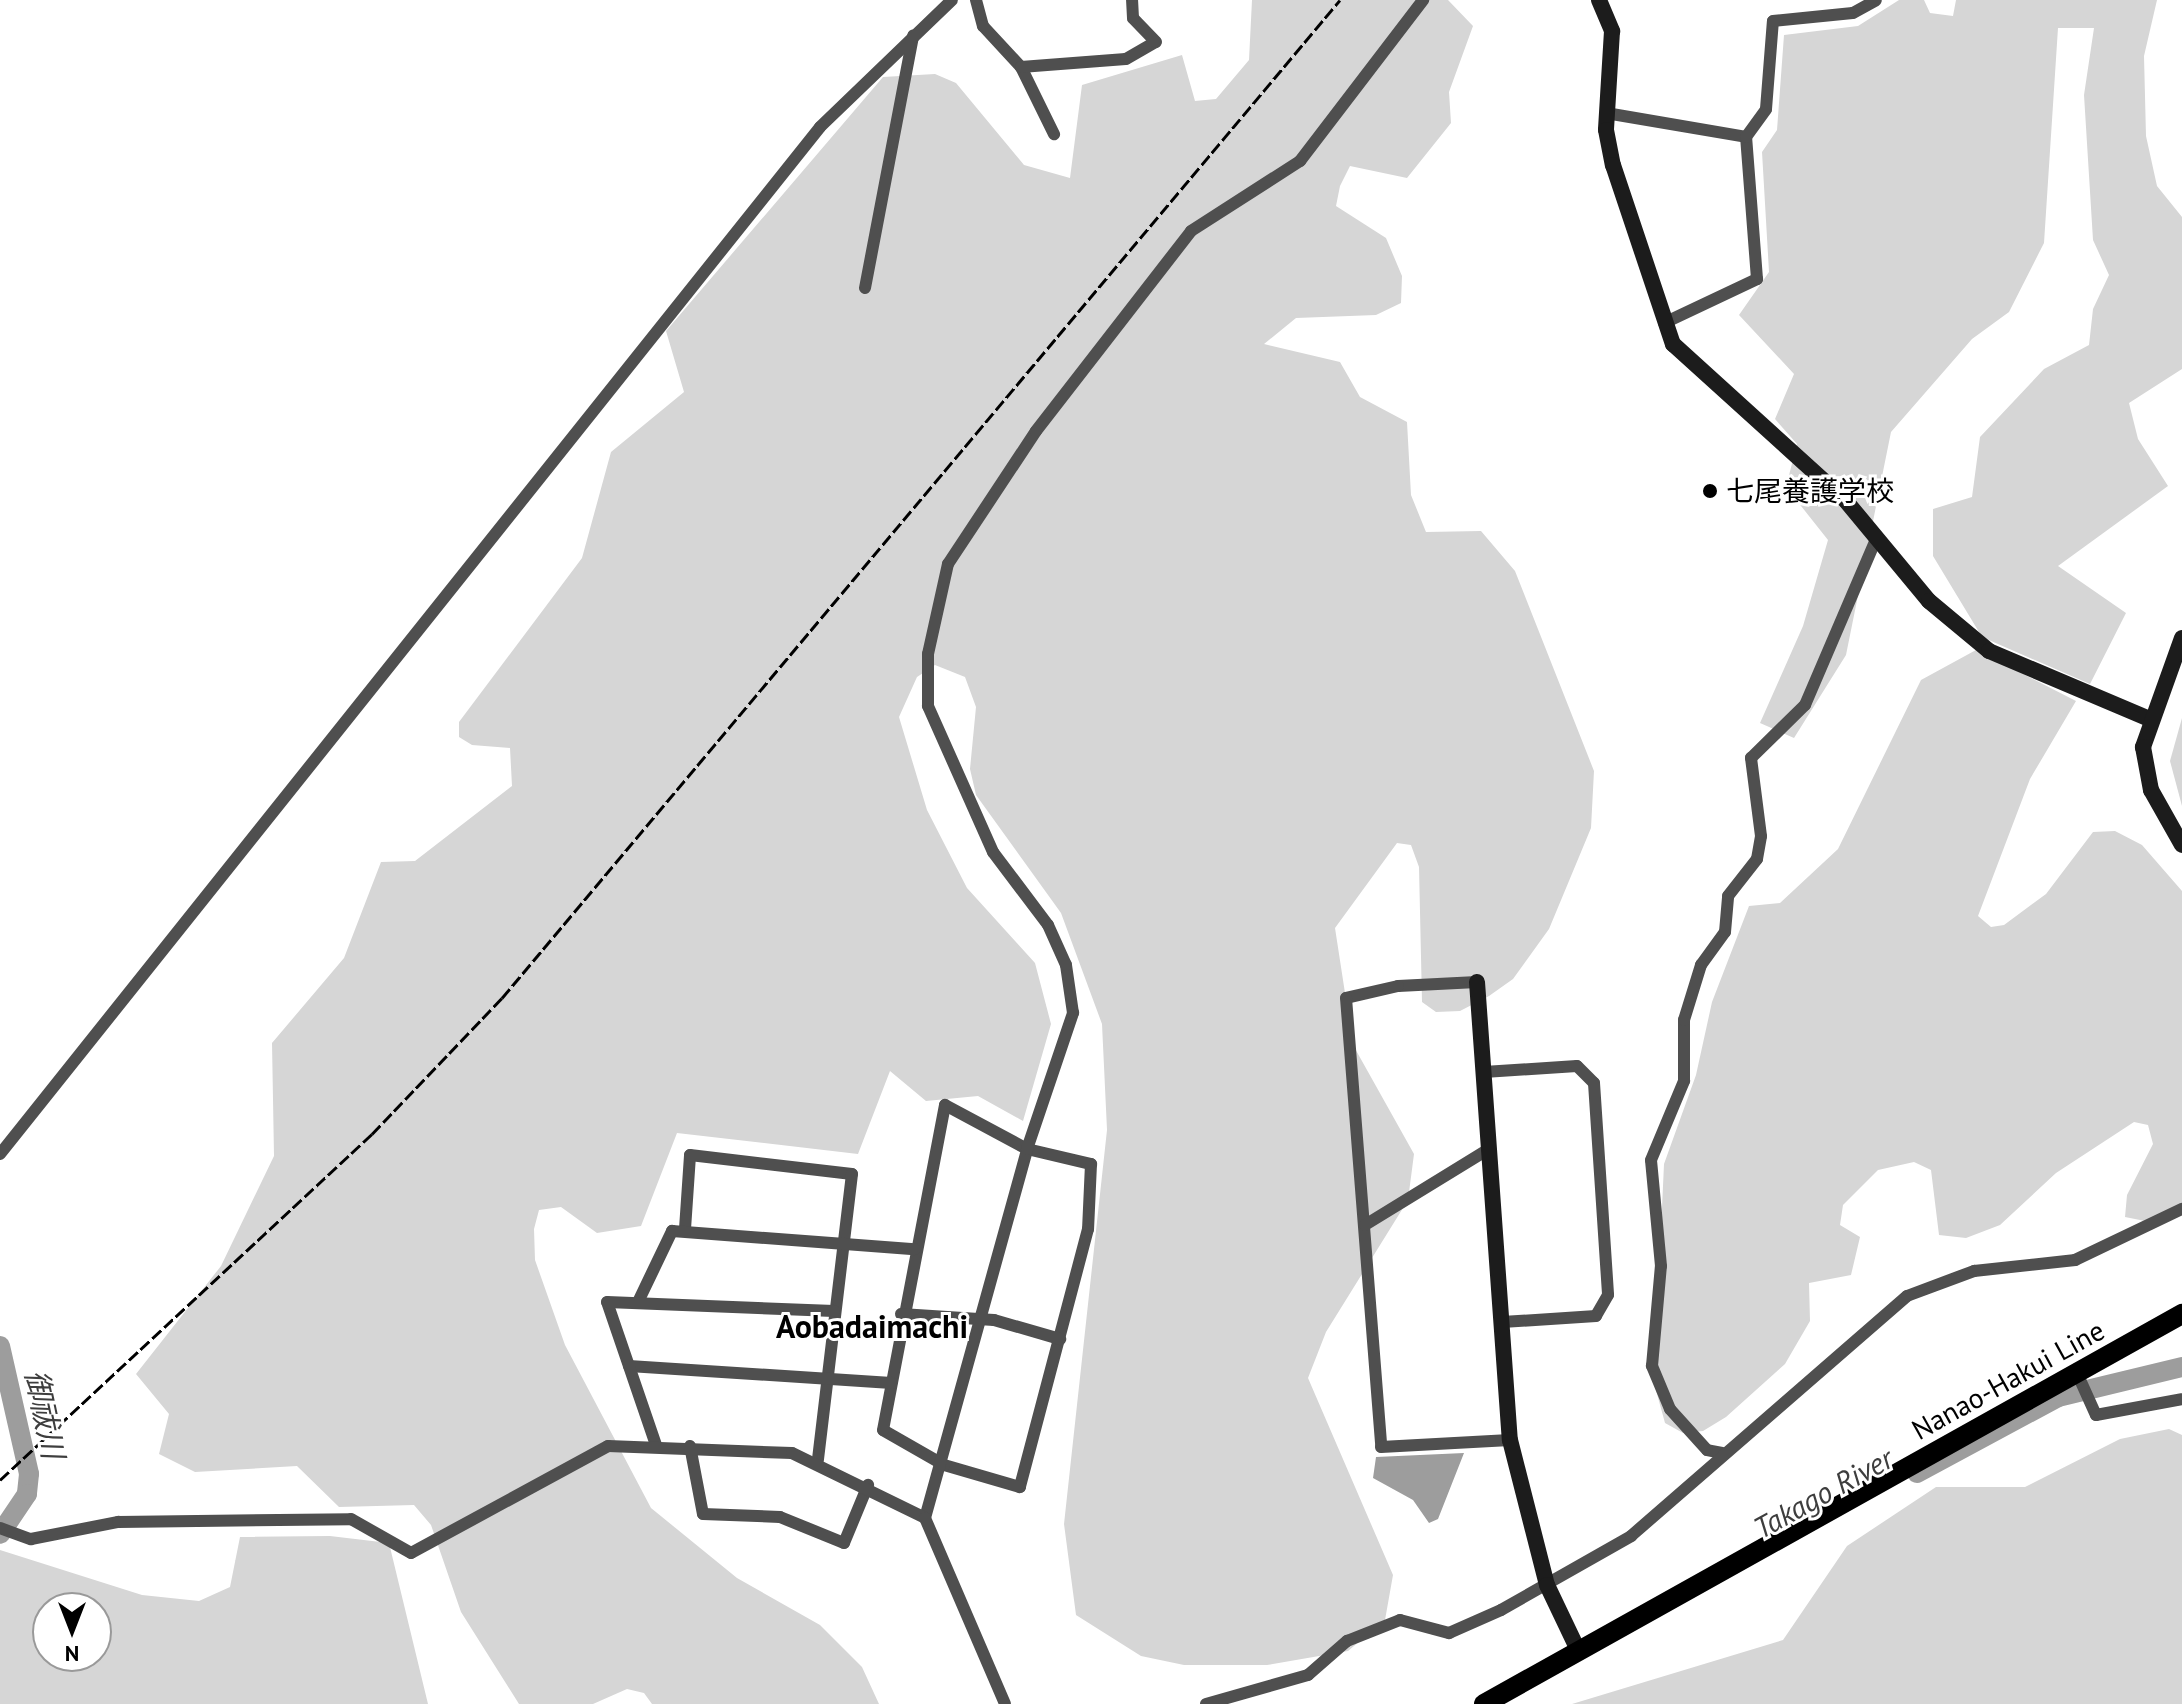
<!DOCTYPE html>
<html>
<head>
<meta charset="utf-8">
<style>
  body { margin:0 }
  #map { position:relative; width:2182px; height:1704px; overflow:hidden; background:#fff; font-family:"PT Sans","Noto Sans JP",sans-serif }
  div>[style] { position:absolute }
  [style*='--x'] { left:calc(var(--x)*1px); top:calc(var(--y)*1px); width:calc(var(--w)*1px); rotate:calc(var(--a)*1deg) }
  .green>* { inset:0; background:#d6d6d6 }
  .water>* { inset:0; background:#9d9d9d }
  .river>* { height:20px; margin:-10px; padding:0 10px; transform-origin:10px; border-radius:10px; background:#9d9d9d }
  .street>* { height:12px; margin:-6px; padding:0 6px; transform-origin:6px; border-radius:6px; background:#4f4f4f }
  .secondary>* { height:16px; margin:-8px; padding:0 8px; transform-origin:8px; border-radius:8px; background:#1c1c1c }
  .primary>* { height:20px; margin:-10px; padding:0 10px; transform-origin:10px; border-radius:10px; background:#000 }
  .rail>* { height:3px; margin-top:-1.5px; transform-origin:0; background:repeating-linear-gradient(90deg,#000 0 12px,transparent 0 16px) }
  .dots>* { width:22px; height:22px; translate:-50% -50%; box-sizing:border-box; border:4px solid #fff; border-radius:50% }
  span { translate:-50% -50%; white-space:nowrap; text-align:center; line-height:1.15; -webkit-text-stroke:6px #fff; paint-order:stroke }
  .poi-label { font-size:28px; color:#000 }
  .left { translate:0 -50%; text-align:left }
  .street-label { font-size:28px; color:#000 }
  .water-label { font-size:30px; color:#3e3e3e; font-style:italic }
  .quarter-label { font-size:32px; color:#000; font-weight:700 }
  .north { position:absolute; left:32px; top:1592px; width:80px; height:80px; box-sizing:border-box; background:#fff; border:2px solid #999; border-radius:50%; rotate:180deg; font-size:22px; font-weight:700; line-height:32px; text-align:center; color:#000 }
  .north::after { content:''; display:block; margin:auto; width:28px; height:36px; background:#000; clip-path:polygon(50% 0,100% 100%,50% 72%,0 100%) }
</style>
</head>
<body>
<div id="map">
  <div class="green">
    <i style="clip-path:polygon(1252px 0,1448px 0,1473px 26px,1449px 92px,1451px 123px,1407px 178px,1350px 166px,1340px 186px,1336px 206px,1386px 238px,1402px 276px,1401px 303px,1376px 315px,1296px 318px,1264px 344px,1340px 362px,1360px 397px,1407px 422px,1411px 495px,1426px 532px,1481px 531px,1515px 571px,1594px 771px,1591px 828px,1549px 929px,1513px 979px,1489px 996px,1460px 1011px,1436px 1012px,1422px 1002px,1419px 867px,1411px 845px,1397px 843px,1335px 928px,1353px 1045px,1414px 1154px,1408px 1200px,1326px 1332px,1308px 1378px,1393px 1575px,1385px 1620px,1348px 1651px,1267px 1665px,1184px 1665px,1141px 1656px,1076px 1615px,1064px 1524px,1107px 1130px,1102px 1024px,1061px 913px,976px 795px,970px 769px,976px 707px,965px 677px,935px 665px,917px 677px,899px 717px,927px 810px,967px 888px,1035px 963px,1051px 1024px,1023px 1121px,978px 1096px,926px 1101px,890px 1071px,858px 1154px,677px 1133px,641px 1226px,597px 1233px,561px 1207px,539px 1210px,534px 1229px,535px 1260px,565px 1345px,651px 1508px,737px 1578px,820px 1625px,862px 1667px,879px 1704px,652px 1704px,644px 1693px,627px 1689px,593px 1704px,519px 1704px,461px 1612px,431px 1525px,414px 1505px,339px 1507px,297px 1466px,195px 1472px,159px 1454px,169px 1414px,136px 1374px,221px 1266px,274px 1156px,272px 1043px,344px 958px,381px 862px,415px 861px,512px 786px,510px 748px,472px 745px,459px 737px,459px 722px,582px 558px,611px 452px,684px 392px,666px 331px,883px 77px,935px 74px,956px 83px,1024px 165px,1070px 178px,1082px 85px,1182px 55px,1195px 101px,1216px 99px,1249px 60px)"></i>
    <i style="clip-path:polygon(1899px 0,1924px 0,1930px 13px,1953px 16px,1956px 0,2157px 0,2144px 56px,2146px 136px,2157px 186px,2182px 217px,2182px 369px,2129px 403px,2138px 439px,2168px 486px,2058px 566px,2126px 613px,2090px 684px,1982px 637px,1933px 556px,1933px 509px,1972px 497px,1980px 437px,2044px 369px,2089px 345px,2093px 309px,2109px 275px,2093px 240px,2084px 95px,2094px 28px,2058px 28px,2044px 243px,2009px 312px,1972px 339px,1891px 432px,1846px 655px,1794px 738px,1760px 723px,1803px 626px,1828px 540px,1786px 487px,1797px 444px,1775px 419px,1794px 374px,1739px 315px,1769px 272px,1762px 152px,1777px 130px,1784px 35px,1858px 26px)"></i>
    <i style="clip-path:polygon(1976px 650px,2076px 701px,2030px 779px,1978px 916px,1991px 927px,2004px 925px,2046px 894px,2093px 832px,2115px 831px,2142px 845px,2182px 891px,2182px 1207px,2145px 1221px,2125px 1217px,2127px 1195px,2153px 1144px,2148px 1125px,2134px 1122px,2056px 1173px,2000px 1225px,1966px 1238px,1939px 1235px,1931px 1170px,1914px 1162px,1878px 1170px,1843px 1205px,1840px 1225px,1860px 1237px,1851px 1275px,1809px 1283px,1810px 1321px,1785px 1364px,1726px 1417px,1703px 1431px,1683px 1433px,1665px 1423px,1654px 1383px,1664px 1164px,1696px 1075px,1712px 1002px,1749px 906px,1780px 903px,1838px 849px,1921px 680px)"></i>
    <i style="clip-path:polygon(2182px 718px,2182px 806px,2170px 761px)"></i>
    <i style="clip-path:polygon(2169px 1429px,2182px 1435px,2182px 1704px,1572px 1704px,1783px 1640px,1847px 1546px,1936px 1487px,2025px 1487px,2120px 1439px)"></i>
    <i style="clip-path:polygon(evenodd,330px 1536px,389px 1543px,428px 1704px,0 1704px,0 1550px,142px 1595px,199px 1601px,230px 1587px,240px 1537px,330px 1536px,48px 1608px,96px 1608px,96px 1656px,48px 1656px,48px 1608px)"></i>
  </div>
  <div class="water">
    <i style="clip-path:polygon(1464px 1453px,1438px 1519px,1429px 1523px,1413px 1500px,1373px 1478px,1376px 1457px)"></i>
  </div>
  <div class="river">
    <i style="--x:0;--y:1346;--w:131;--a:77.2"></i>
    <i style="--x:29;--y:1474;--w:20;--a:96"></i>
    <i style="--x:27;--y:1494;--w:48;--a:124"></i>
    <i style="--x:1917;--y:1473;--w:160;--a:-28.3"></i>
    <i style="--x:2058;--y:1397;--w:128;--a:-13.6"></i>
  </div>
  <div class="street">
    <i style="--x:976;--y:0;--w:27;--a:75"></i>
    <i style="--x:983;--y:26;--w:56;--a:47.2"></i>
    <i style="--x:1021;--y:67;--w:75;--a:63.8"></i>
    <i style="--x:1021;--y:67;--w:105;--a:-4.4"></i>
    <i style="--x:1126;--y:59;--w:34;--a:-30"></i>
    <i style="--x:1156;--y:42;--w:33;--a:-134"></i>
    <i style="--x:1133;--y:18;--w:18;--a:-93"></i>
    <i style="--x:1606;--y:113;--w:142;--a:9.7"></i>
    <i style="--x:865;--y:288;--w:257;--a:-79.2"></i>
    <i style="--x:1664;--y:323;--w:103;--a:-25.3"></i>
    <i style="--x:1757;--y:279;--w:142;--a:-94.4"></i>
    <i style="--x:1746;--y:137;--w:34;--a:-54"></i>
    <i style="--x:1766;--y:109;--w:88;--a:-85.5"></i>
    <i style="--x:1773;--y:21;--w:80;--a:-5.7"></i>
    <i style="--x:1853;--y:13;--w:26;--a:-29"></i>
    <i style="--x:1477;--y:982;--w:79;--a:177.1"></i>
    <i style="--x:1398;--y:986;--w:53;--a:167"></i>
    <i style="--x:1346;--y:998;--w:450;--a:85.5"></i>
    <i style="--x:1381;--y:1447;--w:129;--a:-3.1"></i>
    <i style="--x:1484;--y:1072;--w:93;--a:-3.7"></i>
    <i style="--x:1577;--y:1066;--w:24;--a:45"></i>
    <i style="--x:1594;--y:1083;--w:212;--a:86.2"></i>
    <i style="--x:1608;--y:1295;--w:24;--a:120"></i>
    <i style="--x:1596;--y:1316;--w:94;--a:176.3"></i>
    <i style="--x:945;--y:1105;--w:93;--a:28.2"></i>
    <i style="--x:1027;--y:1149;--w:66;--a:13.2"></i>
    <i style="--x:1091;--y:1164;--w:65;--a:92.6"></i>
    <i style="--x:1088;--y:1229;--w:267;--a:104.8"></i>
    <i style="--x:1020;--y:1487;--w:79;--a:-163.9"></i>
    <i style="--x:944;--y:1465;--w:70;--a:-150.2"></i>
    <i style="--x:883;--y:1430;--w:331;--a:-79.2"></i>
    <i style="--x:0;--y:1154;--w:1314;--a:-51.39"></i>
    <i style="--x:820;--y:127;--w:183;--a:-43.9"></i>
    <i style="--x:1365;--y:1225;--w:145;--a:-31.5"></i>
    <i style="--x:685;--y:1229;--w:74;--a:-86.1"></i>
    <i style="--x:690;--y:1155;--w:163;--a:6.7"></i>
    <i style="--x:852;--y:1174;--w:288;--a:96.8"></i>
    <i style="--x:638;--y:1302;--w:79;--a:-64.4"></i>
    <i style="--x:672;--y:1231;--w:243;--a:4.3"></i>
    <i style="--x:901;--y:1314;--w:93;--a:3.7"></i>
    <i style="--x:994;--y:1320;--w:69;--a:16.1"></i>
    <i style="--x:629;--y:1366;--w:263;--a:3.7"></i>
    <i style="--x:2077;--y:1373;--w:46;--a:65.7"></i>
    <i style="--x:2096;--y:1415;--w:87;--a:-10.5"></i>
    <i style="--x:656;--y:1445;--w:151;--a:-108.9"></i>
    <i style="--x:607;--y:1302;--w:227;--a:2.3"></i>
    <i style="--x:690;--y:1446;--w:69;--a:79.2"></i>
    <i style="--x:703;--y:1514;--w:77;--a:2.2"></i>
    <i style="--x:780;--y:1517;--w:69;--a:22.1"></i>
    <i style="--x:844;--y:1543;--w:63;--a:-67.5"></i>
    <i style="--x:1722;--y:1453;--w:15;--a:-169"></i>
    <i style="--x:1707;--y:1450;--w:55;--a:-132.1"></i>
    <i style="--x:1670;--y:1409;--w:47;--a:-112.7"></i>
    <i style="--x:1652;--y:1366;--w:100;--a:-84.9"></i>
    <i style="--x:1661;--y:1266;--w:106;--a:-95.4"></i>
    <i style="--x:1651;--y:1160;--w:86;--a:-67.3"></i>
    <i style="--x:1684;--y:1081;--w:61;--a:-90"></i>
    <i style="--x:1684;--y:1020;--w:58;--a:-72.8"></i>
    <i style="--x:1701;--y:965;--w:41;--a:-54"></i>
    <i style="--x:1725;--y:932;--w:36;--a:-85"></i>
    <i style="--x:1728;--y:896;--w:47;--a:-51.9"></i>
    <i style="--x:1757;--y:859;--w:23;--a:-80"></i>
    <i style="--x:1761;--y:836;--w:79;--a:-97.3"></i>
    <i style="--x:1751;--y:758;--w:76;--a:-44.5"></i>
    <i style="--x:1805;--y:705;--w:181;--a:-66.8"></i>
    <i style="--x:925;--y:1518;--w:383;--a:-74.5"></i>
    <i style="--x:1027;--y:1149;--w:144;--a:-71.3"></i>
    <i style="--x:1073;--y:1013;--w:49;--a:-98.3"></i>
    <i style="--x:1066;--y:965;--w:44;--a:-114.2"></i>
    <i style="--x:1048;--y:925;--w:91;--a:-127"></i>
    <i style="--x:993;--y:852;--w:160;--a:-114"></i>
    <i style="--x:928;--y:706;--w:52;--a:-90"></i>
    <i style="--x:928;--y:654;--w:92;--a:-77.5"></i>
    <i style="--x:948;--y:564;--w:159;--a:-56.5"></i>
    <i style="--x:1036;--y:431;--w:253;--a:-52.2"></i>
    <i style="--x:1191;--y:231;--w:130;--a:-32.7"></i>
    <i style="--x:1300;--y:161;--w:203;--a:-52.6"></i>
    <i style="--x:0;--y:1528;--w:33;--a:20"></i>
    <i style="--x:31;--y:1539;--w:89;--a:-11.1"></i>
    <i style="--x:118;--y:1522;--w:233;--a:-0.7"></i>
    <i style="--x:351;--y:1519;--w:69;--a:29.5"></i>
    <i style="--x:411;--y:1553;--w:224;--a:-28.5"></i>
    <i style="--x:608;--y:1446;--w:184;--a:2.2"></i>
    <i style="--x:792;--y:1453;--w:148;--a:26"></i>
    <i style="--x:925;--y:1518;--w:202;--a:66.7"></i>
    <i style="--x:1206;--y:1704;--w:106;--a:-15.9"></i>
    <i style="--x:1308;--y:1675;--w:52;--a:-41.1"></i>
    <i style="--x:1347;--y:1641;--w:57;--a:-21.6"></i>
    <i style="--x:1400;--y:1620;--w:51;--a:14.9"></i>
    <i style="--x:1449;--y:1633;--w:57;--a:-23.9"></i>
    <i style="--x:1501;--y:1610;--w:150;--a:-29.6"></i>
    <i style="--x:1631;--y:1536;--w:366;--a:-41"></i>
    <i style="--x:1907;--y:1296;--w:72;--a:-20.5"></i>
    <i style="--x:1974;--y:1271;--w:102;--a:-6.2"></i>
    <i style="--x:2075;--y:1260;--w:119;--a:-25.5"></i>
  </div>
  <div class="secondary">
    <i style="--x:1599;--y:0;--w:34;--a:67"></i>
    <i style="--x:1612;--y:31;--w:99;--a:93.5"></i>
    <i style="--x:1606;--y:130;--w:36;--a:79"></i>
    <i style="--x:1613;--y:165;--w:189;--a:71.5"></i>
    <i style="--x:1673;--y:344;--w:234;--a:42.2"></i>
    <i style="--x:1846;--y:501;--w:130;--a:50.3"></i>
    <i style="--x:1929;--y:601;--w:78;--a:39.8"></i>
    <i style="--x:1989;--y:651;--w:174;--a:23"></i>
    <i style="--x:2182;--y:638;--w:116;--a:109.7"></i>
    <i style="--x:2143;--y:747;--w:44;--a:79.5"></i>
    <i style="--x:2151;--y:790;--w:63;--a:60.6"></i>
    <i style="--x:1477;--y:982;--w:459;--a:85.9"></i>
    <i style="--x:1510;--y:1440;--w:150;--a:75.7"></i>
    <i style="--x:1547;--y:1585;--w:72;--a:64.5"></i>
  </div>
  <div class="primary">
    <i style="--x:1484;--y:1704;--w:800;--a:-29.19"></i>
  </div>
  <div class="rail">
    <i style="--x:0;--y:1480;--w:508;--a:-42.93"></i>
    <i style="--x:372;--y:1134;--w:188;--a:-46.3"></i>
    <i style="--x:502;--y:998;--w:1303;--a:-49.98"></i>
  </div>
  <div class="dots">
    <i style="left:1710px;top:491px;background:#000"></i>
  </div>
  <div class="poi-label">
    <span class="left" style="left:1726px;top:491px">七尾養護学校</span>
  </div>
  <div class="street-label">
    <span style="left:2008px;top:1380px;rotate:-29deg">Nanao-Hakui Line</span>
  </div>
  <div class="water-label">
    <span style="left:45px;top:1414px;rotate:78deg">御祓川</span>
    <span style="left:1823px;top:1493px;rotate:-29deg">Takago River</span>
  </div>
  <div class="quarter-label">
    <span style="left:872px;top:1326px">Aobadaimachi</span>
  </div>
  <div class="north">N</div>
</div>
</body>
</html>
